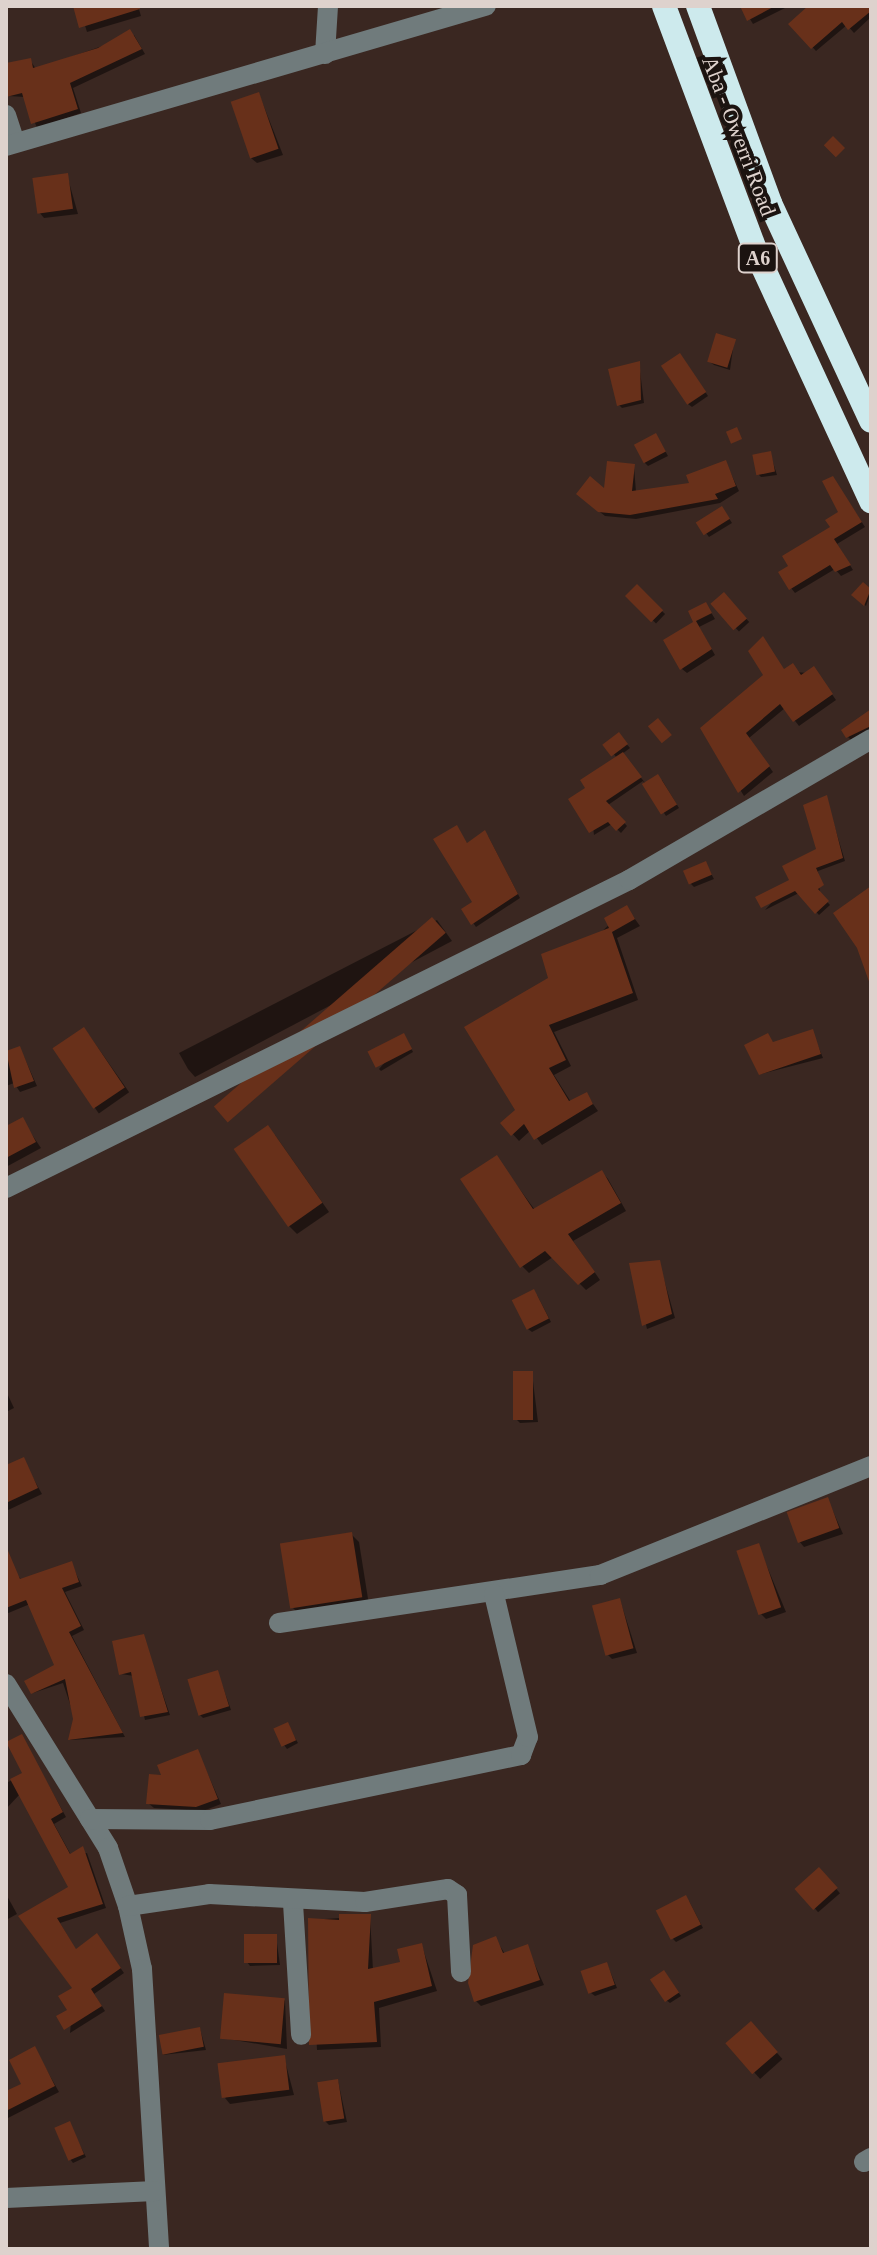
<!DOCTYPE html>
<html>
<head>
<meta charset="utf-8">
<style>
  body { margin:0 }
  #map { position:relative; width:877px; height:2255px; overflow:hidden; background:#3a2721; font-family:Georgia,serif }
  div>[style] { position:absolute }
  [style*='--x'] { left:calc(var(--x)*1px); top:calc(var(--y)*1px); width:calc(var(--w)*1px); rotate:calc(var(--a)*1deg) }
  .shadow>* { inset:0; background:#0007; transform-origin:0 0 }
  .building>* { inset:0; background:#68301a; transform-origin:0 0 }
  .minor>* { height:20px; margin:-10px; padding:0 10px; transform-origin:10px; border-radius:10px; background:#707b7c }
  .highway>* { height:24px; margin:-12px; padding:0 12px; transform-origin:12px; border-radius:12px; background:#cdeaed }
  span { translate:-50% -50%; white-space:nowrap; text-align:center; line-height:1.15; -webkit-text-stroke:8px #1b1310; paint-order:stroke }
  .shield-label span { padding:2px 6px; background:#1b1310; border:2px solid; border-radius:6px; -webkit-text-stroke-width:0 }
  .shield-label { font-size:20px; color:#ded2cd; font-weight:700 }
  .street-label { font-size:22px; color:#ded2cd }
  .frame { position:absolute; inset:0; border:8px solid #ded2cd; pointer-events:none }
</style>
</head>
<body>
<div id="map">
  <div class="shadow">
    <i style="clip-path:polygon(79px 6px,138px 6px,141px 16px,87px 32px)"></i>
    <i style="clip-path:polygon(742px 6px,789px 6px,753px 24px)"></i>
    <i style="clip-path:polygon(811px 6px,871px 6px,871px 17px,854px 33px,847px 25px,816px 51px,791px 24px)"></i>
    <i style="clip-path:polygon(134px 35px,145px 54px,73px 88px,81px 113px,37px 128px,25px 97px,8px 96px,6px 65px,30px 60px,36px 69px)"></i>
    <i style="clip-path:polygon(259px 94px,283px 155px,257px 163px,251px 158px)"></i>
    <i style="clip-path:polygon(67px 175px,78px 214px,44px 218px,39px 212px)"></i>
    <i style="clip-path:polygon(734px 341px,730px 370px,714px 365px,710px 362px)"></i>
    <i style="clip-path:polygon(683px 359px,708px 396px,692px 407px,688px 404px)"></i>
    <i style="clip-path:polygon(639px 363px,644px 403px,622px 408px,619px 405px)"></i>
    <i style="clip-path:polygon(656px 435px,668px 456px,648px 466px,644px 462px)"></i>
    <i style="clip-path:polygon(770px 453px,777px 475px,761px 477px,758px 474px)"></i>
    <i style="clip-path:polygon(726px 463px,739px 491px,720px 503px,636px 519px,605px 516px,582px 498px,606px 492px,634px 466px,636px 492px,692px 485px)"></i>
    <i style="clip-path:polygon(833px 478px,865px 527px,837px 544px,853px 570px,841px 576px,835px 569px,795px 593px,791px 588px,840px 513px)"></i>
    <i style="clip-path:polygon(725px 512px,732px 523px,709px 537px,706px 533px)"></i>
    <i style="clip-path:polygon(863px 585px,871px 592px,866px 606px,854px 595px)"></i>
    <i style="left:637px;top:587px;width:39px;height:13px;rotate:44deg"></i>
    <i style="left:724px;top:595px;width:37px;height:14px;rotate:47deg"></i>
    <i style="clip-path:polygon(706px 604px,715px 619px,699px 627px,715px 655px,687px 673px,682px 669px,696px 623px,690px 612px)"></i>
    <i style="clip-path:polygon(785px 671px,818px 674px,836px 700px,799px 726px,785px 708px,749px 738px,773px 772px,744px 796px,703px 729px,766px 676px)"></i>
    <i style="clip-path:polygon(871px 712px,871px 729px,851px 740px,848px 737px)"></i>
    <i style="clip-path:polygon(618px 734px,630px 748px,622px 754px,646px 784px,662px 780px,679px 808px,666px 816px,643px 781px,608px 805px,627px 826px,621px 833px,612px 824px,594px 835px,588px 789px,617px 758px,606px 745px)"></i>
    <i style="clip-path:polygon(826px 798px,845px 861px,818px 871px,820px 894px,830px 905px,819px 915px,799px 893px,765px 910px,818px 850px)"></i>
    <i style="clip-path:polygon(457px 828px,468px 845px,488px 836px,520px 898px,476px 927px,464px 910px,475px 903px)"></i>
    <i style="clip-path:polygon(706px 864px,714px 879px,694px 887px,691px 884px)"></i>
    <i style="clip-path:polygon(627px 908px,640px 926px,617px 938px,638px 1000px,554px 1032px,571px 1066px,554px 1075px,571px 1102px,586px 1094px,598px 1111px,542px 1145px,531px 1130px,519px 1141px,503px 1123px,518px 1110px,551px 979px)"></i>
    <i style="clip-path:polygon(437px 920px,452px 941px,195px 1077px,188px 1069px,179px 1053px)"></i>
    <i style="clip-path:polygon(812px 1031px,823px 1058px,761px 1074px,768px 1035px,774px 1044px)"></i>
    <i style="left:89px;top:1035px;width:70px;height:37px;rotate:55deg"></i>
    <i style="clip-path:polygon(406px 1038px,413px 1052px,381px 1071px,379px 1069px)"></i>
    <i style="clip-path:polygon(20px 1048px,37px 1086px,20px 1092px,14px 1083px,6px 1086px,6px 1053px)"></i>
    <i style="clip-path:polygon(22px 1120px,41px 1148px,6px 1167px,6px 1129px)"></i>
    <i style="clip-path:polygon(275px 1135px,329px 1212px,297px 1234px,289px 1226px)"></i>
    <i style="clip-path:polygon(496px 1157px,535px 1210px,602px 1172px,608px 1179px,626px 1211px,573px 1241px,600px 1280px,586px 1290px,553px 1257px,529px 1273px,522px 1266px)"></i>
    <i style="clip-path:polygon(659px 1262px,675px 1318px,647px 1329px,632px 1264px)"></i>
    <i style="clip-path:polygon(537px 1295px,551px 1322px,532px 1332px,528px 1329px)"></i>
    <i style="clip-path:polygon(532px 1373px,538px 1422px,520px 1423px,516px 1419px)"></i>
    <i style="clip-path:polygon(6px 1391px,14px 1408px,6px 1412px)"></i>
    <i style="clip-path:polygon(23px 1460px,42px 1494px,6px 1511px,6px 1468px)"></i>
    <i style="clip-path:polygon(828px 1500px,843px 1534px,804px 1547px,799px 1541px)"></i>
    <i style="clip-path:polygon(351px 1534px,359px 1542px,369px 1605px,300px 1615px,292px 1607px)"></i>
    <i style="clip-path:polygon(758px 1545px,786px 1612px,766px 1619px,760px 1613px)"></i>
    <i style="clip-path:polygon(71px 1563px,82px 1586px,65px 1592px,84px 1630px,72px 1636px,125px 1737px,70px 1740px,75px 1719px,63px 1683px,33px 1693px,57px 1666px,30px 1604px,6px 1614px,6px 1574px,15px 1571px,22px 1581px)"></i>
    <i style="clip-path:polygon(620px 1600px,637px 1653px,612px 1659px,607px 1654px)"></i>
    <i style="clip-path:polygon(143px 1637px,170px 1715px,145px 1720px,134px 1676px,121px 1674px)"></i>
    <i style="clip-path:polygon(218px 1673px,231px 1710px,203px 1718px,199px 1714px)"></i>
    <i style="clip-path:polygon(287px 1724px,298px 1743px,287px 1749px,284px 1745px)"></i>
    <i style="clip-path:polygon(22px 1737px,66px 1817px,54px 1824px,71px 1855px,87px 1853px,106px 1908px,60px 1923px,76px 1950px,101px 1940px,124px 1973px,94px 1994px,105px 2011px,70px 2033px,74px 1988px,21px 1916px,70px 1888px,20px 1794px,6px 1809px,6px 1783px,25px 1774px)"></i>
    <i style="clip-path:polygon(198px 1752px,221px 1804px,203px 1811px,154px 1808px,148px 1803px,164px 1777px)"></i>
    <i style="left:819px;top:1869px;width:32px;height:29px;rotate:49deg"></i>
    <i style="clip-path:polygon(6px 1894px,17px 1914px,6px 1920px)"></i>
    <i style="clip-path:polygon(689px 1901px,703px 1928px,676px 1942px,673px 1939px)"></i>
    <i style="clip-path:polygon(370px 1916px,373px 1970px,402px 1963px,422px 1946px,437px 1991px,379px 2008px,381px 2047px,317px 2050px,310px 1920px)"></i>
    <i style="clip-path:polygon(276px 1936px,280px 1965px,250px 1966px,247px 1962px)"></i>
    <i style="clip-path:polygon(495px 1938px,505px 1954px,527px 1947px,544px 1985px,481px 2006px,476px 2001px)"></i>
    <i style="clip-path:polygon(607px 1964px,617px 1988px,595px 1996px,591px 1993px)"></i>
    <i style="clip-path:polygon(667px 1976px,681px 1996px,670px 2003px,666px 2000px)"></i>
    <i style="clip-path:polygon(285px 2000px,287px 2049px,223px 2038px)"></i>
    <i style="left:751px;top:2024px;width:47px;height:30px;rotate:48deg"></i>
    <i style="clip-path:polygon(200px 2029px,206px 2050px,162px 2055px)"></i>
    <i style="clip-path:polygon(35px 2049px,59px 2092px,6px 2119px,6px 2093px,23px 2084px)"></i>
    <i style="clip-path:polygon(284px 2057px,294px 2095px,230px 2104px,225px 2098px)"></i>
    <i style="clip-path:polygon(338px 2081px,347px 2122px,329px 2125px,325px 2121px)"></i>
    <i style="clip-path:polygon(69px 2124px,86px 2157px,73px 2163px,70px 2159px)"></i>
  </div>
  <div class="building">
    <i style="clip-path:polygon(73px 6px,139px 6px,140px 9px,79px 28px)"></i>
    <i style="clip-path:polygon(740px 6px,775px 6px,747px 21px)"></i>
    <i style="clip-path:polygon(808px 6px,871px 6px,871px 11px,848px 30px,842px 22px,811px 49px,788px 24px)"></i>
    <i style="clip-path:polygon(130px 29px,142px 49px,70px 83px,78px 109px,31px 124px,22px 93px,6px 97px,6px 63px,31px 58px,33px 68px,98px 48px)"></i>
    <i style="left:259px;top:92px;width:60px;height:30px;rotate:71deg"></i>
    <i style="left:833px;top:136px;width:17px;height:13px;rotate:45deg"></i>
    <i style="left:68px;top:173px;width:36px;height:36px;rotate:82deg"></i>
    <i style="left:716px;top:333px;width:21px;height:30px;rotate:17deg"></i>
    <i style="left:680px;top:353px;width:47px;height:23px;rotate:56deg"></i>
    <i style="clip-path:polygon(640px 361px,641px 400px,617px 406px,608px 369px)"></i>
    <i style="left:737px;top:427px;width:13px;height:12px;rotate:67deg"></i>
    <i style="left:656px;top:433px;width:21px;height:25px;rotate:62deg"></i>
    <i style="left:771px;top:451px;width:21px;height:19px;rotate:79deg"></i>
    <i style="clip-path:polygon(726px 460px,736px 486px,715px 494px,718px 499px,630px 515px,598px 512px,576px 494px,590px 476px,604px 488px,607px 461px,635px 464px,632px 491px,689px 483px,686px 475px)"></i>
    <i style="clip-path:polygon(833px 476px,862px 522px,834px 539px,851px 565px,835px 572px,830px 565px,789px 590px,778px 572px,788px 566px,782px 556px,830px 527px,825px 520px,838px 512px,822px 481px)"></i>
    <i style="left:722px;top:506px;width:15px;height:31px;rotate:58deg"></i>
    <i style="clip-path:polygon(863px 582px,871px 589px,864px 606px,851px 595px)"></i>
    <i style="left:637px;top:584px;width:37px;height:17px;rotate:45deg"></i>
    <i style="left:724px;top:592px;width:35px;height:18px;rotate:49deg"></i>
    <i style="clip-path:polygon(706px 602px,712px 613px,696px 621px,712px 649px,680px 670px,663px 640px,693px 622px,688px 611px)"></i>
    <i style="clip-path:polygon(763px 636px,784px 669px,793px 663px,801px 675px,814px 666px,833px 694px,793px 722px,780px 704px,746px 733px,770px 766px,738px 793px,700px 728px,763px 675px,748px 651px)"></i>
    <i style="clip-path:polygon(871px 709px,871px 726px,846px 738px,841px 730px)"></i>
    <i style="left:658px;top:718px;width:22px;height:13px;rotate:51deg"></i>
    <i style="left:619px;top:732px;width:15px;height:21px;rotate:53deg"></i>
    <i style="clip-path:polygon(623px 752px,642px 777px,606px 801px,626px 822px,616px 831px,608px 822px,589px 833px,568px 799px,585px 788px,580px 780px)"></i>
    <i style="left:658px;top:774px;width:36px;height:19px;rotate:58deg"></i>
    <i style="clip-path:polygon(827px 795px,843px 858px,816px 868px,824px 885px,818px 889px,829px 901px,815px 914px,795px 891px,761px 908px,755px 897px,789px 880px,782px 866px,816px 849px,803px 805px)"></i>
    <i style="clip-path:polygon(457px 825px,467px 843px,485px 830px,518px 894px,471px 925px,461px 909px,472px 902px,433px 839px)"></i>
    <i style="left:706px;top:861px;width:15px;height:25px;rotate:67deg"></i>
    <i style="clip-path:polygon(871px 886px,871px 987px,857px 948px,833px 913px)"></i>
    <i style="clip-path:polygon(627px 905px,635px 919px,612px 932px,633px 993px,549px 1025px,566px 1060px,549px 1068px,569px 1101px,587px 1092px,593px 1104px,534px 1140px,524px 1124px,511px 1136px,500px 1123px,515px 1110px,464px 1027px,548px 978px,541px 954px,609px 928px,604px 918px)"></i>
    <i style="left:432px;top:917px;width:21px;height:289px;rotate:49deg"></i>
    <i style="left:84px;top:1027px;width:73px;height:38px;rotate:56deg"></i>
    <i style="clip-path:polygon(813px 1029px,821px 1054px,759px 1075px,744px 1045px,768px 1033px,773px 1042px)"></i>
    <i style="left:404px;top:1033px;width:18px;height:41px;rotate:63deg"></i>
    <i style="clip-path:polygon(20px 1046px,34px 1081px,14px 1088px,6px 1051px)"></i>
    <i style="clip-path:polygon(23px 1117px,36px 1142px,6px 1158px,6px 1126px)"></i>
    <i style="left:268px;top:1125px;width:95px;height:42px;rotate:55deg"></i>
    <i style="clip-path:polygon(497px 1155px,533px 1209px,602px 1170px,621px 1203px,568px 1234px,595px 1272px,578px 1285px,545px 1251px,520px 1268px,460px 1179px)"></i>
    <i style="clip-path:polygon(660px 1260px,672px 1314px,642px 1326px,629px 1263px)"></i>
    <i style="left:534px;top:1289px;width:33px;height:25px;rotate:63deg"></i>
    <i style="left:513px;top:1371px;width:20px;height:49px"></i>
    <i style="clip-path:polygon(24px 1457px,38px 1488px,6px 1503px,6px 1465px)"></i>
    <i style="left:828px;top:1497px;width:33px;height:44px;rotate:70deg"></i>
    <i style="left:352px;top:1532px;width:66px;height:73px;rotate:81deg"></i>
    <i style="left:759px;top:1543px;width:68px;height:24px;rotate:71deg"></i>
    <i style="clip-path:polygon(6px 1546px,20px 1579px,72px 1561px,79px 1582px,62px 1588px,81px 1626px,69px 1632px,123px 1733px,68px 1740px,73px 1719px,65px 1679px,31px 1694px,24px 1681px,54px 1665px,26px 1600px,6px 1608px)"></i>
    <i style="left:620px;top:1598px;width:52px;height:29px;rotate:75deg"></i>
    <i style="clip-path:polygon(144px 1634px,168px 1712px,140px 1717px,131px 1672px,119px 1675px,112px 1641px)"></i>
    <i style="left:218px;top:1670px;width:38px;height:32px;rotate:73deg"></i>
    <i style="left:288px;top:1722px;width:20px;height:16px;rotate:66deg"></i>
    <i style="clip-path:polygon(22px 1734px,63px 1812px,51px 1819px,70px 1854px,83px 1846px,103px 1904px,57px 1918px,76px 1949px,97px 1933px,121px 1968px,91px 1989px,102px 2006px,64px 2030px,56px 2016px,67px 2010px,58px 1996px,72px 1988px,18px 1916px,68px 1887px,10px 1779px,22px 1773px,6px 1742px)"></i>
    <i style="clip-path:polygon(198px 1749px,218px 1799px,196px 1807px,146px 1804px,149px 1774px,161px 1775px,157px 1765px)"></i>
    <i style="left:819px;top:1867px;width:28px;height:33px;rotate:48deg"></i>
    <i style="left:686px;top:1895px;width:33px;height:34px;rotate:63deg"></i>
    <i style="clip-path:polygon(339px 1914px,371px 1914px,368px 1969px,400px 1962px,397px 1949px,422px 1943px,432px 1986px,374px 2002px,377px 2042px,309px 2045px,308px 1918px,339px 1920px)"></i>
    <i style="left:244px;top:1934px;width:33px;height:29px"></i>
    <i style="clip-path:polygon(496px 1936px,503px 1953px,528px 1944px,540px 1980px,474px 2002px,468px 1983px,473px 1945px)"></i>
    <i style="left:607px;top:1962px;width:24px;height:28px;rotate:71deg"></i>
    <i style="left:664px;top:1970px;width:27px;height:17px;rotate:56deg"></i>
    <i style="left:224px;top:1993px;width:61px;height:46px;rotate:5deg"></i>
    <i style="left:751px;top:2021px;width:41px;height:34px;rotate:49deg"></i>
    <i style="left:200px;top:2027px;width:20px;height:42px;rotate:79deg"></i>
    <i style="clip-path:polygon(35px 2046px,55px 2086px,6px 2111px,6px 2091px,21px 2084px,9px 2060px)"></i>
    <i style="left:285px;top:2055px;width:35px;height:68px;rotate:83deg"></i>
    <i style="left:338px;top:2079px;width:40px;height:21px;rotate:81deg"></i>
    <i style="left:70px;top:2121px;width:36px;height:17px;rotate:67deg"></i>
  </div>
  <div class="minor">
    <i style="--x:325;--y:54;--w:48;--a:-86.4"></i>
    <i style="--x:6;--y:115;--w:29;--a:72"></i>
    <i style="--x:6;--y:146;--w:500;--a:-16.3"></i>
    <i style="--x:6;--y:1188;--w:695;--a:-26.31"></i>
    <i style="--x:629;--y:880;--w:280;--a:-30.2"></i>
    <i style="--x:279;--y:1623;--w:325;--a:-8.5"></i>
    <i style="--x:600;--y:1575;--w:292;--a:-21.9"></i>
    <i style="--x:6;--y:1684;--w:193;--a:58.1"></i>
    <i style="--x:108;--y:1848;--w:61;--a:71"></i>
    <i style="--x:128;--y:1906;--w:65;--a:77.5"></i>
    <i style="--x:142;--y:1969;--w:281;--a:86.5"></i>
    <i style="--x:90;--y:1819;--w:120;--a:0.5"></i>
    <i style="--x:210;--y:1820;--w:318;--a:-11.8"></i>
    <i style="--x:521;--y:1755;--w:19;--a:-69"></i>
    <i style="--x:528;--y:1737;--w:147;--a:-103.4"></i>
    <i style="--x:293;--y:1903;--w:132;--a:86.5"></i>
    <i style="--x:128;--y:1906;--w:82;--a:-8.4"></i>
    <i style="--x:209;--y:1894;--w:156;--a:2.9"></i>
    <i style="--x:365;--y:1902;--w:84;--a:-8.9"></i>
    <i style="--x:448;--y:1889;--w:11;--a:34"></i>
    <i style="--x:457;--y:1895;--w:77;--a:87"></i>
    <i style="--x:864;--y:2162;--w:8;--a:-30"></i>
    <i style="--x:6;--y:2198;--w:149;--a:-2.7"></i>
  </div>
  <div class="highway">
    <i style="--x:664;--y:6;--w:260;--a:69.5"></i>
    <i style="--x:755;--y:250;--w:277;--a:65.2"></i>
    <i style="--x:698;--y:6;--w:210;--a:69.9"></i>
    <i style="--x:770;--y:203;--w:240;--a:65.1"></i>
  </div>
  <div class="shield-label">
    <span style="left:758px;top:258px">A6</span>
  </div>
  <div class="street-label">
    <span style="left:739px;top:136px;rotate:69deg">Aba - Owerri Road</span>
  </div>
  <div class="frame"></div>
</div>
</body>
</html>
